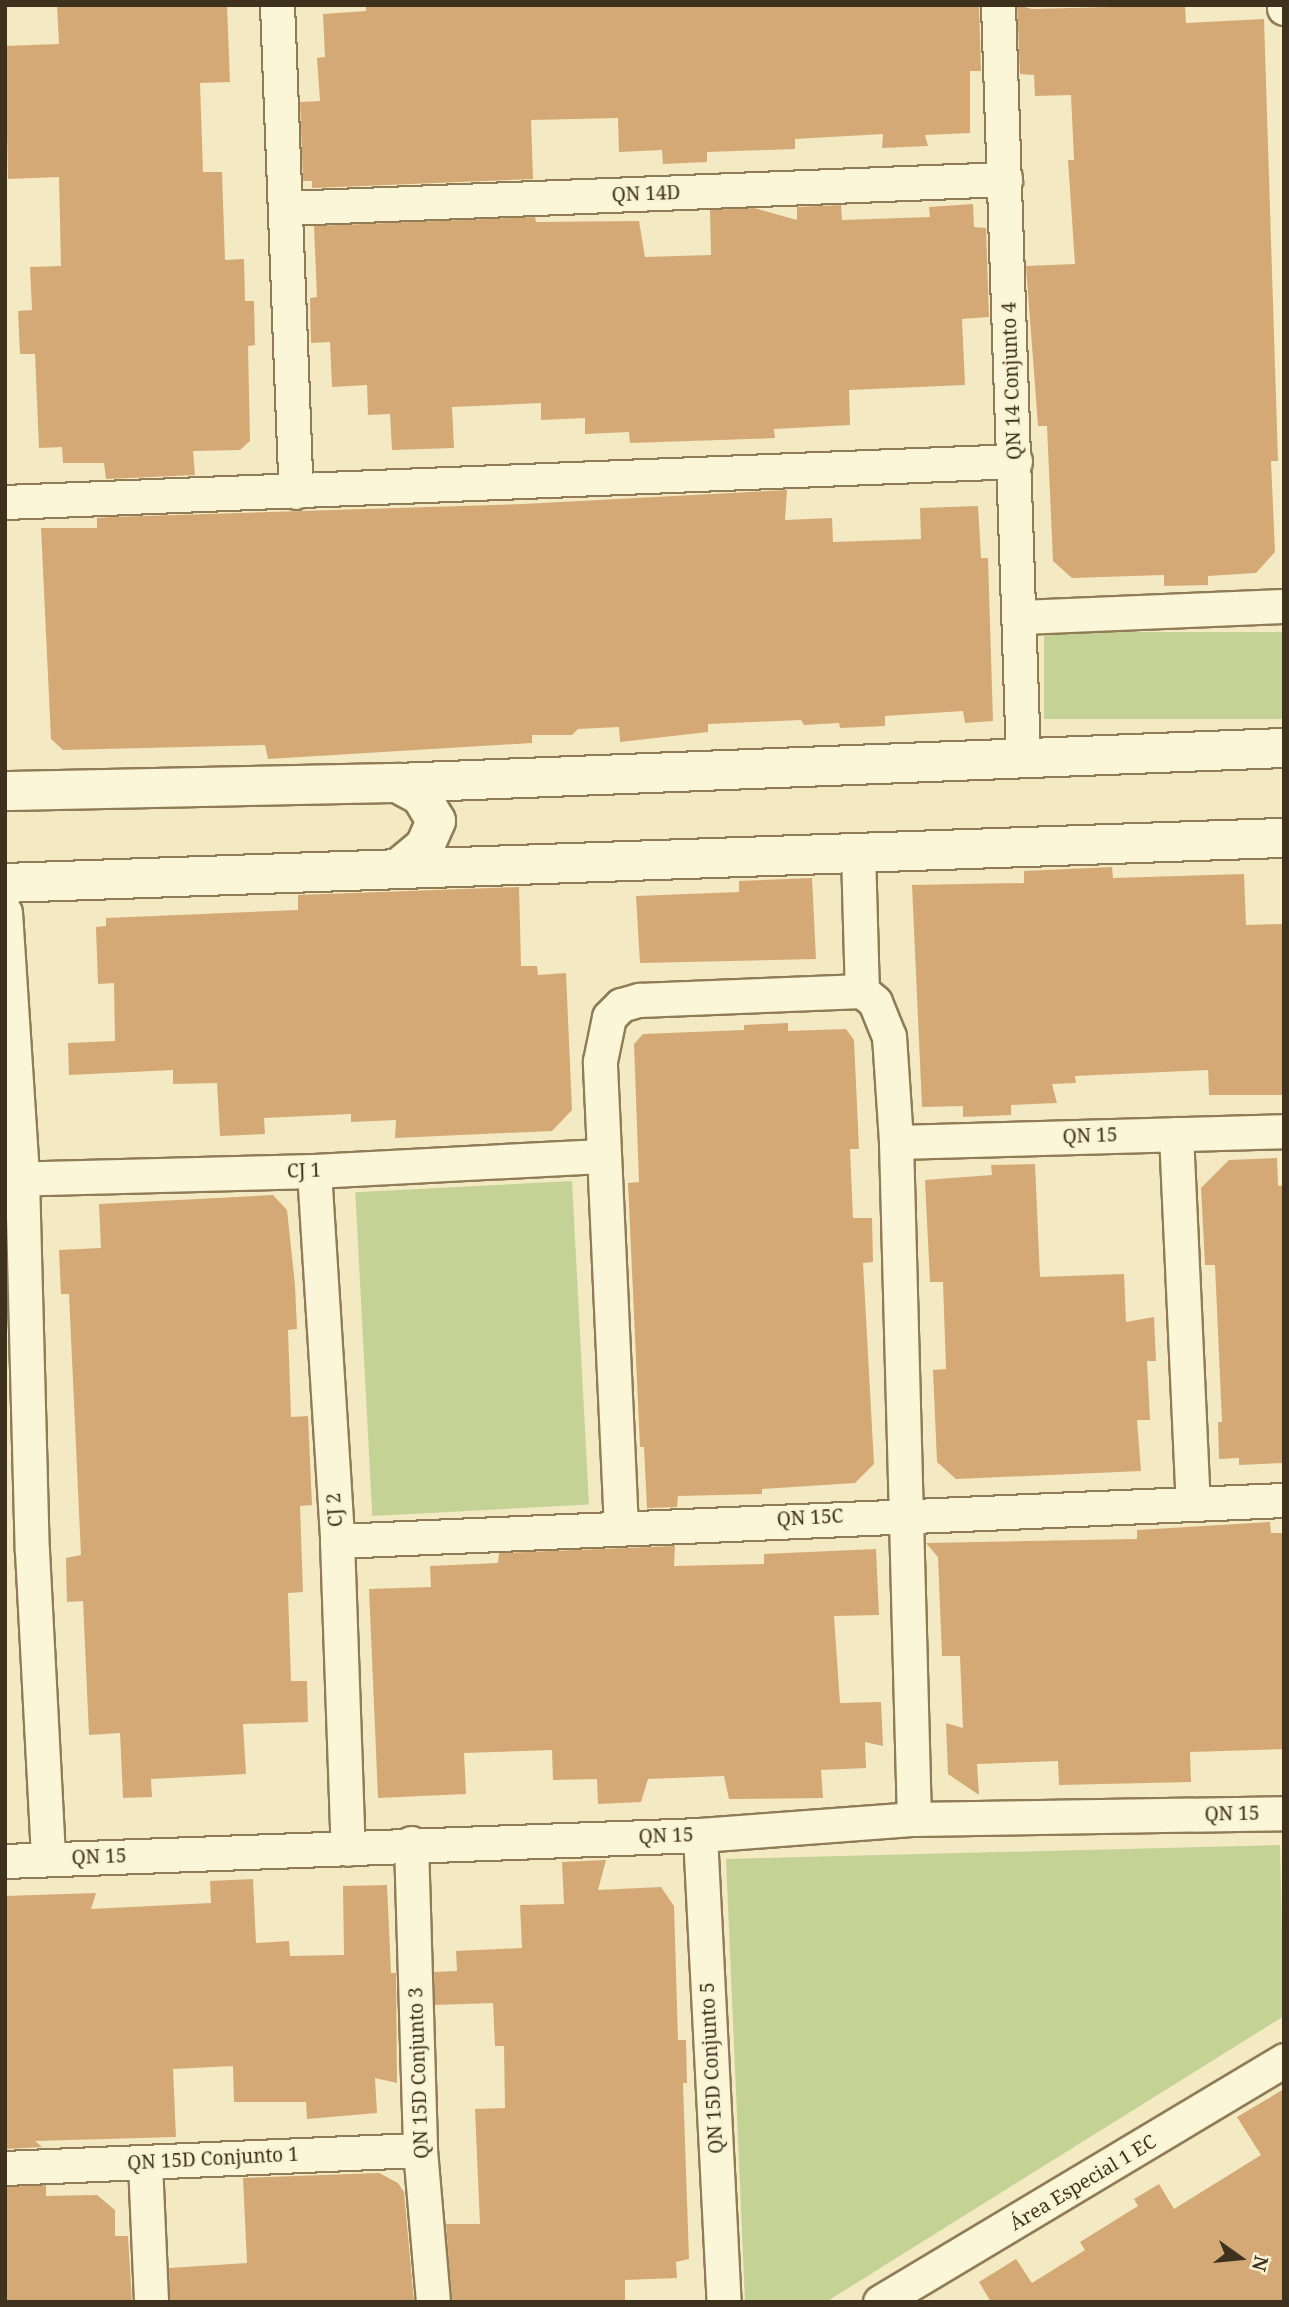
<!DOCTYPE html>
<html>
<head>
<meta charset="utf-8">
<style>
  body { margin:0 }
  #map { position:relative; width:1289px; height:2307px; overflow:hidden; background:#f3eac3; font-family:"Noto Serif",serif }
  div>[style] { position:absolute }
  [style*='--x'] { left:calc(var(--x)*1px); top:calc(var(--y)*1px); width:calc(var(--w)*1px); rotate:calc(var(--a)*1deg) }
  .green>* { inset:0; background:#c4d395; transform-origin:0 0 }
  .building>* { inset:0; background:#d5a975 }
  .roads { filter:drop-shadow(2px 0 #907c57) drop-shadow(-2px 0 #907c57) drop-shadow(0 2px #907c57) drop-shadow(0 -2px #907c57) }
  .minor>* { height:33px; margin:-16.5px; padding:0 16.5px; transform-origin:16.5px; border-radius:16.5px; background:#fcf6d8 }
  .secondary>* { height:38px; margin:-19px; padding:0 19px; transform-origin:19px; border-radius:19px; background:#fcf6d8 }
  span { translate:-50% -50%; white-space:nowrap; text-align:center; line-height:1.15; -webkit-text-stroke:5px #f9f3d4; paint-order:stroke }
  .street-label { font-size:19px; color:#3e311d }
  .frame { position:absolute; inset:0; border:7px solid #3e311d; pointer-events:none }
  .north { position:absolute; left:1205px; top:2223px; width:70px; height:70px; -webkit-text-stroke:5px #f9f3d4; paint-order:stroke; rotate:105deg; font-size:19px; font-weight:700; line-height:28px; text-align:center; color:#3e311d }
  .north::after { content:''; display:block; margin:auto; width:24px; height:32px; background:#3e311d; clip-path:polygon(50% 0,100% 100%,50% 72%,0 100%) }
</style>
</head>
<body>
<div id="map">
  <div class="green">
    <i style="left:1284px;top:632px;width:87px;height:240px;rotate:90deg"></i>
    <i style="left:572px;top:1181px;width:324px;height:217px;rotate:87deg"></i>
    <i style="clip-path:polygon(1280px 1845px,1284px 2016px,826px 2302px,745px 2302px,726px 1859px)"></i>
  </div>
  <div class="building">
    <i style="clip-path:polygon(57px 5px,227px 5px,230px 82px,200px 83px,203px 172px,222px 172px,225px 260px,244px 259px,245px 301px,254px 301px,255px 345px,248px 346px,250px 441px,240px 450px,193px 451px,195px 475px,106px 479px,104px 463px,63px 463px,62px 447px,39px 448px,35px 354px,20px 354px,18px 311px,32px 310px,30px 267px,61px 266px,59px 177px,8px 179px,5px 46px,59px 44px)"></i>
    <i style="clip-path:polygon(366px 5px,979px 5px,981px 71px,970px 71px,970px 133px,925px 135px,928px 146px,882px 148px,883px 134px,795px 139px,795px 149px,707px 152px,707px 162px,663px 164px,662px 150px,619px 152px,618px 118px,531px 120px,533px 179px,312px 188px,312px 181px,303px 181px,300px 102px,320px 101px,317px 58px,325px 57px,323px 14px,366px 11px)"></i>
    <i style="clip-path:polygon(1017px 5px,1032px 9px,1185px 5px,1186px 23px,1264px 19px,1278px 461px,1271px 461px,1275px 552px,1256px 573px,1208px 576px,1208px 585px,1164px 586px,1164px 575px,1072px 578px,1053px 561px,1047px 426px,1038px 426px,1026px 266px,1075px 264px,1068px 160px,1074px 160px,1071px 95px,1035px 96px,1034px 75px,1020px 74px)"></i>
    <i style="clip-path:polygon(973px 204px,974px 227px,986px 228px,989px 317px,962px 319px,965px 385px,849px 390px,850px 425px,774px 429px,775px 438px,630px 443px,629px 432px,585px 434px,585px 418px,541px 420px,541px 403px,452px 407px,454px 448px,392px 450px,390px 414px,368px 415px,367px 385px,332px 387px,330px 342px,311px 343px,310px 298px,317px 297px,314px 226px,535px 217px,536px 222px,639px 221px,645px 257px,711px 255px,710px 210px,754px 208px,797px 220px,797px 207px,841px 205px,842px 220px,930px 217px,929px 207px)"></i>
    <i style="clip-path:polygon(787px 490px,785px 520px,832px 518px,833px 542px,921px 539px,920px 508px,978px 506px,981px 558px,988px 558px,993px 721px,965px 723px,963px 711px,885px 716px,885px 726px,840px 728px,839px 723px,804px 725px,801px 720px,708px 724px,708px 732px,620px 742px,619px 727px,578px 729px,572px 735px,532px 735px,532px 743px,268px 759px,265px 745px,63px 750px,51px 739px,41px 528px,97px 528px,97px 518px,111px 517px,523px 504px)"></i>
    <i style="clip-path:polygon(1112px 867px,1113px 878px,1244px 874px,1246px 925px,1284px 924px,1284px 1095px,1209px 1095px,1208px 1070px,1075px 1076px,1076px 1083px,1052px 1084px,1057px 1103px,1011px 1105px,1011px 1115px,963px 1117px,963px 1106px,922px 1107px,912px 885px,1024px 883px,1024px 871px)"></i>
    <i style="clip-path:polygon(812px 878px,816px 959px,640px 963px,636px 896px,739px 892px,739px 881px)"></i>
    <i style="clip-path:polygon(519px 887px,521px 966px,537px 966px,538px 975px,566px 973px,572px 1110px,552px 1131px,395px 1138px,396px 1120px,351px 1122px,351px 1114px,264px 1118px,265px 1134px,220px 1136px,217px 1083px,173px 1084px,173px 1070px,69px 1075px,68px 1043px,115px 1041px,114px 983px,98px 984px,96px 927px,106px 926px,106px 918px,298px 910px,298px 895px)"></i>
    <i style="clip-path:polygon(788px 1023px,788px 1031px,846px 1029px,854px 1040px,859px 1149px,850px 1149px,853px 1218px,872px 1218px,873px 1262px,863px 1263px,874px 1464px,855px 1483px,762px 1489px,762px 1494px,678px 1496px,677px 1507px,647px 1508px,644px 1447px,640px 1447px,628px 1183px,639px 1182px,634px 1044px,643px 1034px,744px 1030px,744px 1025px)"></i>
    <i style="clip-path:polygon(1277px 1158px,1278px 1186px,1284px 1185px,1284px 1463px,1239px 1465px,1239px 1458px,1219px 1459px,1218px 1422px,1222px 1422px,1215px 1265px,1205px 1265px,1201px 1188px,1229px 1160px)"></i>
    <i style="clip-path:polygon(1035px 1164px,1040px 1277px,1124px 1274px,1126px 1322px,1154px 1317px,1156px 1361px,1147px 1361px,1150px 1420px,1137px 1420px,1141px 1471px,956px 1479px,937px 1462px,933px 1370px,946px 1369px,943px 1282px,930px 1282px,925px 1180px,992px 1175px,991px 1165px)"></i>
    <i style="clip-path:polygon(273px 1195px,287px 1210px,295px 1285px,297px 1329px,288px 1330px,291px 1417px,308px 1416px,312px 1505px,300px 1506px,303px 1592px,288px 1593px,291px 1681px,307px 1681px,308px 1722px,243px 1724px,246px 1774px,151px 1779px,152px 1797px,123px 1798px,120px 1733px,89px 1735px,83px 1601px,67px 1602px,66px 1558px,81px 1555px,69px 1294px,61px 1294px,59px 1250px,101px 1248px,99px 1204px)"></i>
    <i style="clip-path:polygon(1270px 1522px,1271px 1533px,1284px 1533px,1284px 1749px,1190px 1752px,1191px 1782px,1059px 1785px,1058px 1761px,977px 1764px,979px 1795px,948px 1774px,946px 1723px,963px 1728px,960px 1656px,942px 1656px,938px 1557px,926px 1543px,1137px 1539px,1137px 1530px)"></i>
    <i style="clip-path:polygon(675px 1546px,674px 1566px,764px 1564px,764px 1554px,876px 1549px,879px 1615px,834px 1616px,840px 1703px,881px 1702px,883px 1746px,865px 1742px,866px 1768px,821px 1770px,823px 1798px,729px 1799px,724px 1776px,648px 1779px,641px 1802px,598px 1804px,597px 1779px,553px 1780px,552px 1750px,464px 1753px,466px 1794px,378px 1798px,369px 1589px,431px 1587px,430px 1566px,498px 1563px,499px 1553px)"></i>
    <i style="clip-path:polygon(606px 1860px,598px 1890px,661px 1887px,674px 1906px,678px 2040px,686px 2040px,687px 2083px,683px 2083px,689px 2259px,676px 2262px,677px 2278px,625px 2280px,625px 2302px,452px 2302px,446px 2224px,480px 2224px,475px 2109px,505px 2108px,504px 2046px,495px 2046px,493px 2003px,435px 2005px,434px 1972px,457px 1971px,456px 1951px,522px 1948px,520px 1905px,564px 1904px,562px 1862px)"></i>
    <i style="clip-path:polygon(253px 1879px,256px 1943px,289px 1941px,290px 1956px,344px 1955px,343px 1886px,387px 1885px,391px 1973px,396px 1973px,397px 2083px,375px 2078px,377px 2113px,307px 2119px,306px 2102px,234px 2102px,233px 2066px,173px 2069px,176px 2137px,35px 2141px,42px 2147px,5px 2149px,5px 1896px,96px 1893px,91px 1909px,211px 1903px,210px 1881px)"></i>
    <i style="clip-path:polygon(1284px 2089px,1284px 2302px,991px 2302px,979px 2282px,1016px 2259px,1032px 2283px,1085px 2250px,1080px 2242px,1138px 2206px,1134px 2199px,1159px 2184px,1174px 2209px,1261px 2155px,1237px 2117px)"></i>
    <i style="clip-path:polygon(379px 2173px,398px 2183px,404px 2192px,414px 2302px,170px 2302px,169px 2268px,247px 2263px,243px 2178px)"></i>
    <i style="clip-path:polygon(46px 2185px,46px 2196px,97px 2195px,115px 2210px,115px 2236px,128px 2236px,132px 2302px,5px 2302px,5px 2187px)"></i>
  </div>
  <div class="roads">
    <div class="minor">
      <i style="--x:277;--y:5;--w:487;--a:87.8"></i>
      <i style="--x:998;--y:5;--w:752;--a:88.1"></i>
      <i style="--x:1284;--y:5;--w:3;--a:90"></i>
      <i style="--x:287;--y:208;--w:719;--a:-2.31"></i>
      <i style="--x:5;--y:502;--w:1011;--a:-2.32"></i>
      <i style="--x:1020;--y:617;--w:264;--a:-2.4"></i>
      <i style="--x:858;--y:852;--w:139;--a:88.4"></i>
      <i style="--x:5;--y:912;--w:267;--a:86.3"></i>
      <i style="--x:22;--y:1178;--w:373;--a:88.5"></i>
      <i style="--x:32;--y:1551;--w:308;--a:87"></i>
      <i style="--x:1176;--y:1134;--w:369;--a:87.4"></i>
      <i style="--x:896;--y:1142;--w:388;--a:-1.6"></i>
      <i style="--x:314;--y:1171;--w:371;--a:86.4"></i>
      <i style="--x:337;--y:1541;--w:308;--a:88"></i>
      <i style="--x:5;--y:1179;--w:309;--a:-1.5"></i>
      <i style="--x:314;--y:1171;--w:288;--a:-3"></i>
      <i style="--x:621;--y:1528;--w:467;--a:-92.6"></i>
      <i style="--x:600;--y:1061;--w:45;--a:-78.4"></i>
      <i style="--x:609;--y:1017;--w:17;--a:-45"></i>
      <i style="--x:621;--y:1005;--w:19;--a:-16"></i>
      <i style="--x:639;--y:1000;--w:223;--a:-2.3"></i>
      <i style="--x:862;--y:991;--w:17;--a:40"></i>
      <i style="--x:875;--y:1002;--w:37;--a:68"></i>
      <i style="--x:889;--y:1036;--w:106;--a:86.2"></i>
      <i style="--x:896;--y:1142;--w:677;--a:88.48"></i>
      <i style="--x:337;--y:1541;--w:948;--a:-2.48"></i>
      <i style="--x:700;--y:1835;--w:468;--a:87.1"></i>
      <i style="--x:411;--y:1843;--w:307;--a:88.3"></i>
      <i style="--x:420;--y:2150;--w:153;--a:85.1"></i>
      <i style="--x:5;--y:1861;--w:695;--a:-2.14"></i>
      <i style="--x:700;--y:1835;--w:215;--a:-4.3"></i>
      <i style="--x:914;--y:1819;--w:370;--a:-0.9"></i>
      <i style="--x:145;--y:2163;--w:139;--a:87.5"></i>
      <i style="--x:5;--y:2168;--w:415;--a:-2.5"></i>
      <i style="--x:880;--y:2302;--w:471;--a:-30.9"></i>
    </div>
    <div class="secondary">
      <i style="--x:397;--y:783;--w:27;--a:28"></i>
      <i style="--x:421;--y:796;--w:29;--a:59"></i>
      <i style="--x:436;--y:821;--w:27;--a:114"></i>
      <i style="--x:425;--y:846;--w:34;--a:140"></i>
      <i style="--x:5;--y:791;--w:392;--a:-1.2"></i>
      <i style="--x:397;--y:783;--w:888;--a:-2.26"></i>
      <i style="--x:5;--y:883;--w:1280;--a:-2.02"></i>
    </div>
  </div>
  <div class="street-label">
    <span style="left:646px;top:194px;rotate:-2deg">QN 14D</span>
    <span style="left:1012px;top:381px;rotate:-92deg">QN 14 Conjunto 4</span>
    <span style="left:1090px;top:1136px;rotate:-2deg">QN 15</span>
    <span style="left:304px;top:1171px;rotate:-2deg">CJ 1</span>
    <span style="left:335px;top:1510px;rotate:-94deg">CJ 2</span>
    <span style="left:810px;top:1518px;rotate:-3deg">QN 15C</span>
    <span style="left:1232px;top:1814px;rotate:-1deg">QN 15</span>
    <span style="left:666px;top:1836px;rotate:-2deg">QN 15</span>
    <span style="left:99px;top:1857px;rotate:-2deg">QN 15</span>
    <span style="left:712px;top:2068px;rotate:-93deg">QN 15D Conjunto 5</span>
    <span style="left:419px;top:2073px;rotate:-92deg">QN 15D Conjunto 3</span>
    <span style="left:213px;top:2159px;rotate:-3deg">QN 15D Conjunto 1</span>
    <span style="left:1083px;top:2183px;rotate:-31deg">Área Especial 1 EC</span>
  </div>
  <div class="frame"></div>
  <div class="north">N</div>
</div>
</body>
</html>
